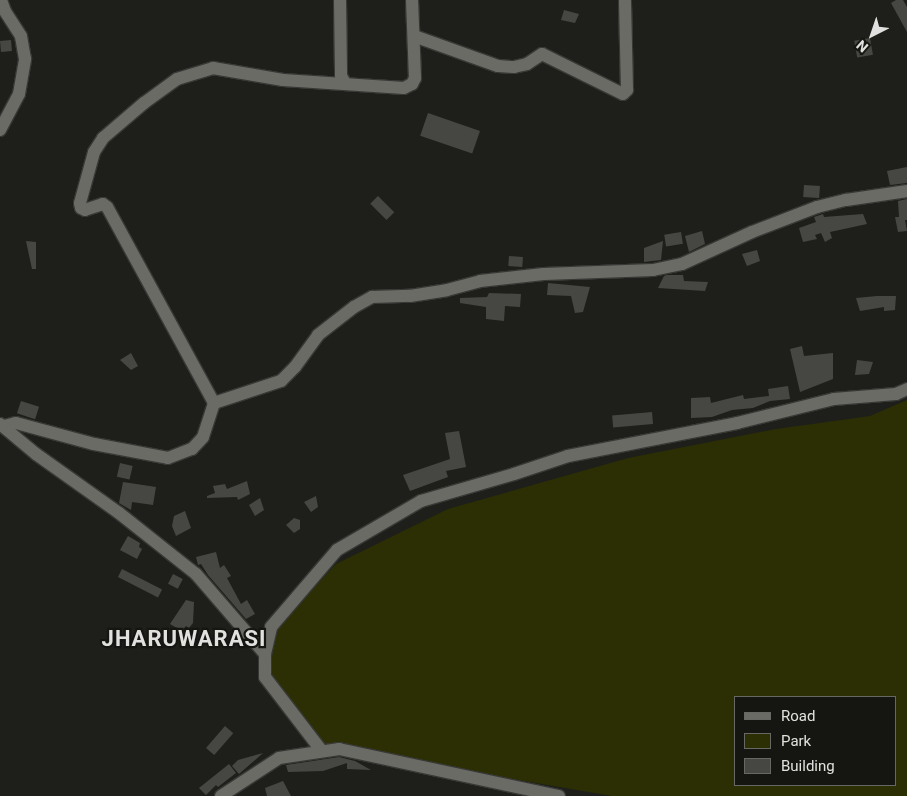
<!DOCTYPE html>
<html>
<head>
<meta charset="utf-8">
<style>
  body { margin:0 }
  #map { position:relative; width:907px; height:796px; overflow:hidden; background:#1e1f1b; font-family:Roboto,sans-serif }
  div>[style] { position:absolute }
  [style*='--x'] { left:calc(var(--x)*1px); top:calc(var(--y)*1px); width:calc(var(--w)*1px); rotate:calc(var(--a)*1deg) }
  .green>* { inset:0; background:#2c2e04 }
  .building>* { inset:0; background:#464742; transform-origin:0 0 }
  .roads { filter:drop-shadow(1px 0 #383936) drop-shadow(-1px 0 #383936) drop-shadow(0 1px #383936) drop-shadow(0 -1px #383936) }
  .minor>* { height:12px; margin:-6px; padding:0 6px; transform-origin:6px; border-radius:6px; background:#6b6b66 }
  span { translate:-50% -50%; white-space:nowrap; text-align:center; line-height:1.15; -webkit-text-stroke:4.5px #151612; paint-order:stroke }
  .district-label { font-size:22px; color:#e1e2df; font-weight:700; letter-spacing:1px }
  .legend { position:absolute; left:734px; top:696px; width:162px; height:90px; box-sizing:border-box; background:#151612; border:1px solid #676864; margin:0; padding:6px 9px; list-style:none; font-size:15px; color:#e1e2df }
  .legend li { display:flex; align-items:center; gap:10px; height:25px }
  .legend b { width:25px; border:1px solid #676864 }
  .north { position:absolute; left:847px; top:10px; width:50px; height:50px; -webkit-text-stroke:4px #151612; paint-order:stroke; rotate:221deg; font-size:14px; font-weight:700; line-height:20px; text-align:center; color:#e1e2df }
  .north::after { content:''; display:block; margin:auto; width:18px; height:22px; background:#e1e2df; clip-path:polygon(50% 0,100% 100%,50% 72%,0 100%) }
</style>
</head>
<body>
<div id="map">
  <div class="green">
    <i style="clip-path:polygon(evenodd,907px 400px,907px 796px,612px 796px,315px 745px,268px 679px,268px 637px,336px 564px,448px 509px,628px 458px,776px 429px,870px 416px,907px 400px,736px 697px,896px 697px,896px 785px,736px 785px,736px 697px)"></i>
  </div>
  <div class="building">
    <i style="clip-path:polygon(896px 0,903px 0,907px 7px,907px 32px,891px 3px)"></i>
    <i style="clip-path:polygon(564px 10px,579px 14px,575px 23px,561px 20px)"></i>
    <i style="left:870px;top:38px;width:17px;height:16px;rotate:80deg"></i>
    <i style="left:11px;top:40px;width:11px;height:11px;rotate:85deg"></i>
    <i style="left:428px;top:113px;width:55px;height:24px;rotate:19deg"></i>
    <i style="clip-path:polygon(907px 167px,907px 183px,890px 185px,887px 171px)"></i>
    <i style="left:804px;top:185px;width:16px;height:12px;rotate:4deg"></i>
    <i style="left:378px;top:196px;width:23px;height:11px;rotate:45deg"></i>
    <i style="clip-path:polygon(907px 199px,907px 220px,905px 220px,907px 231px,898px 232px,895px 217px,899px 217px,898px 201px)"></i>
    <i style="clip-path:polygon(823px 214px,824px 217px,863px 214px,867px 224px,830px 232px,832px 238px,825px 242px,821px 233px,815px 235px,817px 239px,803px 242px,799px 228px,816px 222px,814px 217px)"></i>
    <i style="clip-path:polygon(702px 231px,705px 244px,689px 252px,685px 236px)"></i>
    <i style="left:681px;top:232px;width:12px;height:17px;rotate:81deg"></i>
    <i style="clip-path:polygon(26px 241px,36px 242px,36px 269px,32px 269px)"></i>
    <i style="clip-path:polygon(663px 241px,661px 260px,644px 262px,644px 248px)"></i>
    <i style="clip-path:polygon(757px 250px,760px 261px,747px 266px,742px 254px)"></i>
    <i style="left:509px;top:256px;width:14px;height:10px;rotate:4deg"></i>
    <i style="clip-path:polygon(667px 275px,683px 275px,684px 281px,708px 282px,705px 291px,658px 288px,664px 276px)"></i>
    <i style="clip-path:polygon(548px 283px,590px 287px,583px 312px,575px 313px,571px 296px,547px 295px)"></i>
    <i style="clip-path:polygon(489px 293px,521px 294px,520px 307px,505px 306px,504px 321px,486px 319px,486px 307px,460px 303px,460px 298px,487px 297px)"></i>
    <i style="clip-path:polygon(877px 296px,896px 296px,895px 310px,884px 311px,884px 307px,860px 311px,856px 298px)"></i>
    <i style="clip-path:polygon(802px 346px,804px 356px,833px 353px,833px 379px,800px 392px,790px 349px)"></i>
    <i style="clip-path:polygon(131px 353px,138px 366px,131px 370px,120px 360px)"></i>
    <i style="clip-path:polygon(857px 360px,873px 362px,869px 374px,855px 375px)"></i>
    <i style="clip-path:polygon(788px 386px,790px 399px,770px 401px,753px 408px,732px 410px,712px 417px,691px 418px,691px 398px,710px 397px,711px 403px,743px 395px,744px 399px,769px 396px,768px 389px)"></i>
    <i style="left:21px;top:401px;width:19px;height:13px;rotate:18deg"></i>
    <i style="left:652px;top:412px;width:12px;height:40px;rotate:85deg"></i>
    <i style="clip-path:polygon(459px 431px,466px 467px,446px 471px,448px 477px,410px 491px,403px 475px,450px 459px,445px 433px)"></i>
    <i style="left:120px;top:463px;width:13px;height:14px;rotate:13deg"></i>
    <i style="clip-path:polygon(247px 481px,250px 494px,238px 500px,237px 497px,207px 498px,207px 496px,215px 493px,213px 486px,225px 484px,227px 489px)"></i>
    <i style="clip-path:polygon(123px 482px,156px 487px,153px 505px,132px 502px,131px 510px,119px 503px)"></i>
    <i style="clip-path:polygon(316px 496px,318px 507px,311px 512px,304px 502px)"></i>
    <i style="clip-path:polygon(260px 498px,264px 510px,255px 516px,249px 505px)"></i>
    <i style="clip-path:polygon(185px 511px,191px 528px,176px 536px,172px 526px,174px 516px)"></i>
    <i style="clip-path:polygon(294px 518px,300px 520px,300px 529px,294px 533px,286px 525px)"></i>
    <i style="clip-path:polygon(128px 536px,140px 543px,139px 547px,142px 549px,137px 559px,120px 550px)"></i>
    <i style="clip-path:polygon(216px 552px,220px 568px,224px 565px,231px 576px,227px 578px,241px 604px,247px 600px,255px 614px,246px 619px,208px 575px,201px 564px,198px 565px,196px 557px)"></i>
    <i style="left:122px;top:569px;width:45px;height:9px;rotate:27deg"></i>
    <i style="left:173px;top:574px;width:11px;height:11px;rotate:27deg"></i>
    <i style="clip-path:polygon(186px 600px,194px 602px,193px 623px,189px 628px,186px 626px,182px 631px,170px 624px)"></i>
    <i style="left:225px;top:726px;width:11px;height:29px;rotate:41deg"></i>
    <i style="clip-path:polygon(263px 753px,239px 774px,232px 766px,238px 760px)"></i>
    <i style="clip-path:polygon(339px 757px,355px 761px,371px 770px,347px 769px,347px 763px,323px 771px,288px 772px,286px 765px)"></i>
    <i style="clip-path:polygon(229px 764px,236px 773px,218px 787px,216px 785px,206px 795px,199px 788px)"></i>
    <i style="clip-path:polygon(283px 781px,291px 796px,267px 796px,265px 788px)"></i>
  </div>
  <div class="roads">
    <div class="minor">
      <i style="--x:340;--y:0;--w:76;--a:89.2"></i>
      <i style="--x:341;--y:76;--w:8;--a:60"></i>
      <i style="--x:414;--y:36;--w:89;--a:19.7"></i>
      <i style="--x:498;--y:66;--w:16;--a:4"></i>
      <i style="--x:514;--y:67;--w:13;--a:-13"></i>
      <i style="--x:527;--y:64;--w:18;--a:-34"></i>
      <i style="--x:542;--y:54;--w:90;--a:26.3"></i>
      <i style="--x:623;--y:94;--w:6;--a:-45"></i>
      <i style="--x:627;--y:90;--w:89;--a:-91.3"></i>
      <i style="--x:0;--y:130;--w:41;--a:-62.2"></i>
      <i style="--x:19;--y:94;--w:36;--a:-80"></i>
      <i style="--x:25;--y:59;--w:23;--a:-100"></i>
      <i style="--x:21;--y:36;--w:30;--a:-123"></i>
      <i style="--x:5;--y:11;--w:12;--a:-110"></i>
      <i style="--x:214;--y:403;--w:223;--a:-118.6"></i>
      <i style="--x:107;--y:207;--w:5;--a:-143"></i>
      <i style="--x:103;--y:204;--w:19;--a:162"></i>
      <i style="--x:85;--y:210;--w:4;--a:-153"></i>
      <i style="--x:81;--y:208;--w:5;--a:-101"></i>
      <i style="--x:80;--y:203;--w:53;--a:-74.6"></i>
      <i style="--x:94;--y:152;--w:17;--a:-57"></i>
      <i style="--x:103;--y:138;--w:54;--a:-40.5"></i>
      <i style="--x:144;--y:103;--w:41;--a:-36"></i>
      <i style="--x:177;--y:79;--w:38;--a:-17"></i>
      <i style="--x:213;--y:68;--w:71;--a:9.7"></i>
      <i style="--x:283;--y:80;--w:121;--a:3.8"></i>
      <i style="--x:404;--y:88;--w:9;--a:-27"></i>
      <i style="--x:412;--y:84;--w:7;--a:-63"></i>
      <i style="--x:415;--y:78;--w:78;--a:-92.2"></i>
      <i style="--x:0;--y:424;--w:47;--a:39.8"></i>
      <i style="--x:36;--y:454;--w:102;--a:35.4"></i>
      <i style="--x:119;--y:513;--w:98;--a:38.4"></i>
      <i style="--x:196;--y:574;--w:106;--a:49.2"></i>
      <i style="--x:265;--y:654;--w:23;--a:90"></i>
      <i style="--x:265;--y:677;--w:92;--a:52.5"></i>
      <i style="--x:4;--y:426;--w:12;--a:-14"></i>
      <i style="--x:16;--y:423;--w:81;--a:15.1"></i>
      <i style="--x:94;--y:444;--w:75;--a:10.7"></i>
      <i style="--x:168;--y:458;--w:26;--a:-21"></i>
      <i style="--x:192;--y:449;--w:16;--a:-47"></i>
      <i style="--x:203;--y:437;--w:36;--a:-72"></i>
      <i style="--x:214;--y:403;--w:71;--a:-18.2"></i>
      <i style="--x:281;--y:381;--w:20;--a:-45"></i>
      <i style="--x:295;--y:367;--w:39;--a:-54"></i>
      <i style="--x:318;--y:335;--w:46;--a:-37.9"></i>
      <i style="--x:354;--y:307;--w:21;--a:-29"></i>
      <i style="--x:372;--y:297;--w:38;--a:-2"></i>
      <i style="--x:410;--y:296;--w:37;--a:-9"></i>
      <i style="--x:447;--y:290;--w:34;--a:-15"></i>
      <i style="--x:480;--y:281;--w:64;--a:-6.2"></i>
      <i style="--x:544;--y:274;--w:109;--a:-2.1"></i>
      <i style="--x:653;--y:270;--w:30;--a:-12"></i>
      <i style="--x:682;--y:264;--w:77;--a:-24.6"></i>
      <i style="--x:752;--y:232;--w:70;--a:-21"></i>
      <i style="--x:817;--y:207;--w:30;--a:-14"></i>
      <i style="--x:846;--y:200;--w:62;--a:-8.4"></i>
      <i style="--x:265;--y:654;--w:28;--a:-77"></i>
      <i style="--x:271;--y:627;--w:101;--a:-49.4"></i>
      <i style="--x:337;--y:550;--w:97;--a:-30.3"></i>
      <i style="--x:421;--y:501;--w:97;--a:-16.2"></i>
      <i style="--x:514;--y:474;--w:57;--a:-18.4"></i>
      <i style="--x:568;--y:456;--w:172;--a:-11"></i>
      <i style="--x:737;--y:423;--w:100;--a:-13.9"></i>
      <i style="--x:834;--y:399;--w:62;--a:-4.6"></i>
      <i style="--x:896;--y:394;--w:12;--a:-24"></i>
      <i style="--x:221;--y:796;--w:69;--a:-33.2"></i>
      <i style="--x:279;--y:758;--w:61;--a:-8.5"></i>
      <i style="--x:339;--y:749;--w:225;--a:12.1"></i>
    </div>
  </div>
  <div class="district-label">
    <span style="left:184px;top:639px">JHARUWARASI</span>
  </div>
  <ul class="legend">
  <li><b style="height:6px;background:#6b6b66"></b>Road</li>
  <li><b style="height:14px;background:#2c2e04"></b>Park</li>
  <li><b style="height:14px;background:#464742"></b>Building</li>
  </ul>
  <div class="north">N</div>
</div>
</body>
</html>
